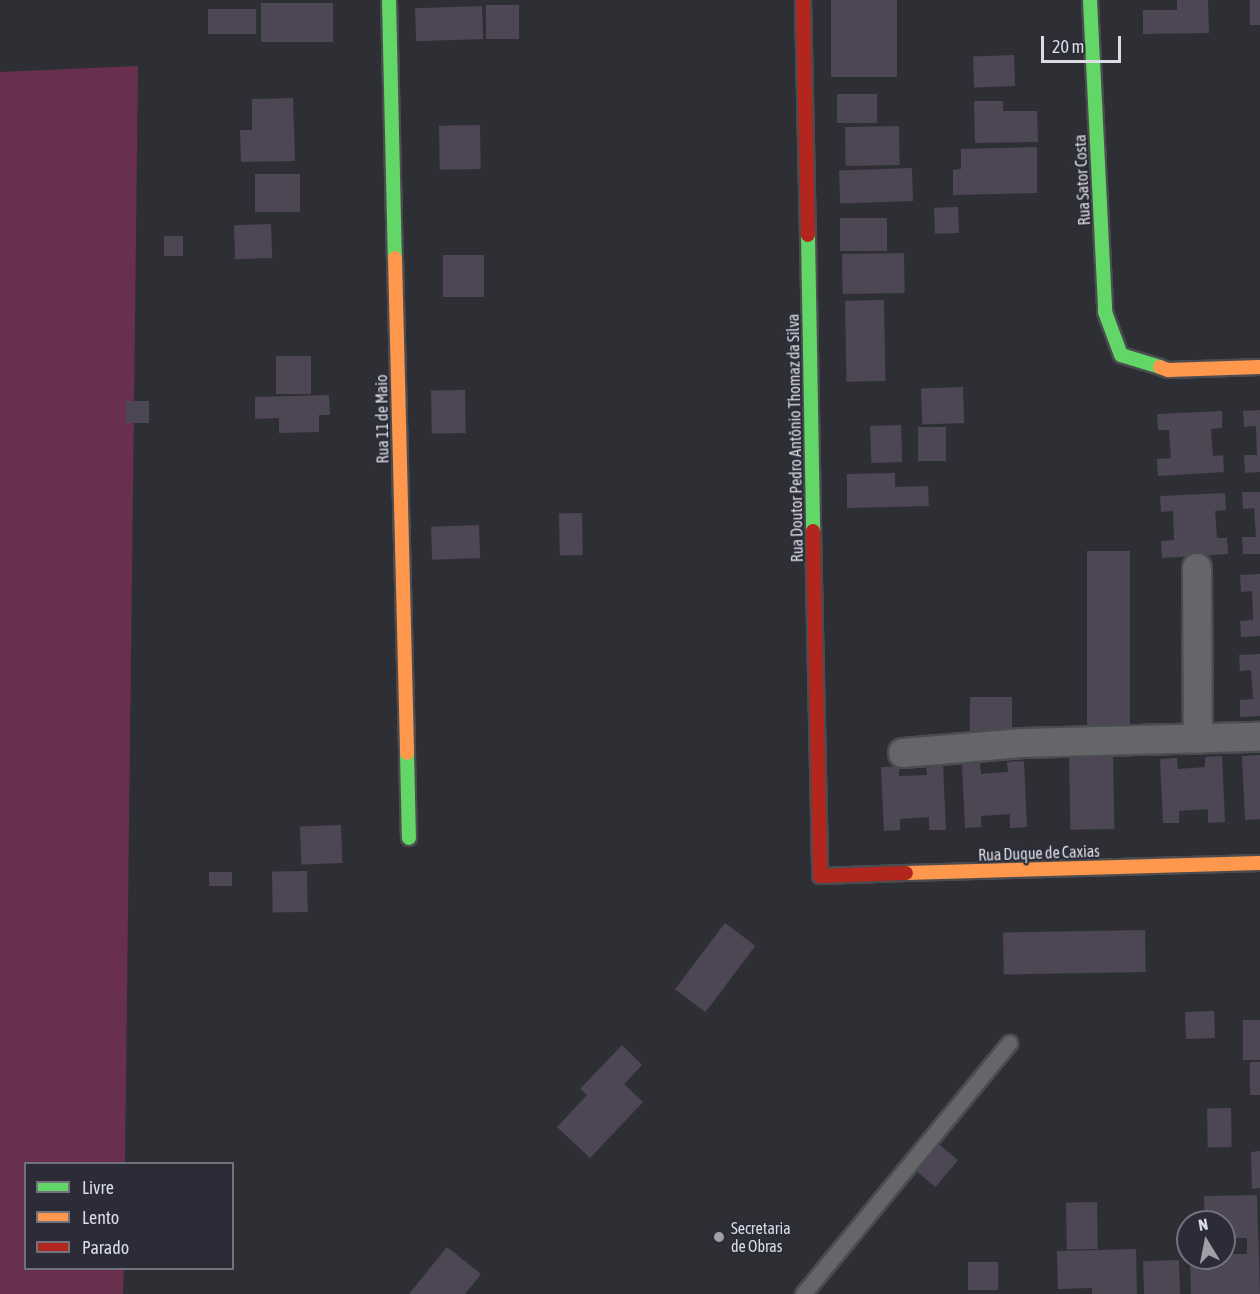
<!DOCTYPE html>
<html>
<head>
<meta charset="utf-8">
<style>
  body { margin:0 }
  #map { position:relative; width:1260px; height:1294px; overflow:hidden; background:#2e2f35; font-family:"Asap Condensed",sans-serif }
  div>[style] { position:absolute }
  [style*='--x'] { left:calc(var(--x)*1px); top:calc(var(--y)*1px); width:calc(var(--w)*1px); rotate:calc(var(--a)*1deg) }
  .green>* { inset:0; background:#682f4f }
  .building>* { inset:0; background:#4d4654; transform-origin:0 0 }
  .roads { filter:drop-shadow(2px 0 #4b4c50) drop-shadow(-2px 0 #4b4c50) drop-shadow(0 2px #4b4c50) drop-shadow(0 -2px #4b4c50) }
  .lane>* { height:15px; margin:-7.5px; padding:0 7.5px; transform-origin:7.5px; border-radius:7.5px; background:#646669 }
  .street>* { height:28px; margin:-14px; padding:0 14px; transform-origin:14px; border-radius:14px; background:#646669 }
  .fast>* { height:14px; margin:-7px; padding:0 7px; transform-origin:7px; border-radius:7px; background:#63d668 }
  .slow>* { height:14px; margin:-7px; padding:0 7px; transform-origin:7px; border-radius:7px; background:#ff974d }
  .jam>* { height:14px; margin:-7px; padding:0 7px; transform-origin:7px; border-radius:7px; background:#b3261e }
  .dots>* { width:16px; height:16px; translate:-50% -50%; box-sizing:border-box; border:3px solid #2b2c38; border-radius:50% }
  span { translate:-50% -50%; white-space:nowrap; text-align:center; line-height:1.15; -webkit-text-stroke:4.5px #2b2c38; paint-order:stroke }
  .street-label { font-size:16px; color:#dbdce4 }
  .poi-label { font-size:16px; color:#dbdce4 }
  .left { translate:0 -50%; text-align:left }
  .legend { position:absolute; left:24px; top:1162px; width:210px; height:108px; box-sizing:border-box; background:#2b2c38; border:2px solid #71727d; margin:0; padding:8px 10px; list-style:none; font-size:18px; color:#dbdce4 }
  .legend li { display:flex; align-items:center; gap:12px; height:30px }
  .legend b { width:30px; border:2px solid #71727d }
  .north { position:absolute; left:1176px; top:1210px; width:60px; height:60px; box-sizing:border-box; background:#2b2c38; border:2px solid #71727d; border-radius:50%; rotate:350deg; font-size:16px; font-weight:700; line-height:24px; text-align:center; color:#dbdce4 }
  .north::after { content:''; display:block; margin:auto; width:21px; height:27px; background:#9e9fa7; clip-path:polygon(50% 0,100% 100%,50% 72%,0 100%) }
  .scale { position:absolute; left:1041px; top:36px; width:80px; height:27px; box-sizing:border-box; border:3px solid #dbdce4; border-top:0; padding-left:8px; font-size:18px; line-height:21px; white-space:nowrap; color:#dbdce4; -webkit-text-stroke:4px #2b2c38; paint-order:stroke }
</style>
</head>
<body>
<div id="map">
  <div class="green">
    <i style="clip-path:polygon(138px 66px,125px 1163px,26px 1164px,26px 1268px,124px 1269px,123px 1294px,0 1294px,0 72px)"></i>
  </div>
  <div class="building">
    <i style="left:831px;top:0;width:66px;height:77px"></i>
    <i style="clip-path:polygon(1177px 0,1208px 0,1209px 33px,1143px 34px,1143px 10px,1177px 10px)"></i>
    <i style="left:1250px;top:0;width:10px;height:25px"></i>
    <i style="left:333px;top:3px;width:39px;height:72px;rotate:90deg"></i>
    <i style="left:519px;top:5px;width:34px;height:33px;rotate:90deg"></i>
    <i style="left:482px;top:6px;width:33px;height:67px;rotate:88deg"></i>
    <i style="left:256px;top:9px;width:25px;height:48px;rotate:90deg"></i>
    <i style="left:1014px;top:55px;width:31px;height:41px;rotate:88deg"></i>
    <i style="left:837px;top:94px;width:40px;height:29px"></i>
    <i style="clip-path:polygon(293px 98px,295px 161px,241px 162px,240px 130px,252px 130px,252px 99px)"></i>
    <i style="clip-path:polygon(974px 101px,1003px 101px,1003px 111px,1037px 111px,1038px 142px,975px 143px)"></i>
    <i style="left:480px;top:125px;width:44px;height:41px;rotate:89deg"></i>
    <i style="left:899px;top:126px;width:39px;height:54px;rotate:89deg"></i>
    <i style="clip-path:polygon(1037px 147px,1037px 193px,953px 195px,953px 170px,961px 169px,961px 149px)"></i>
    <i style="left:912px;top:168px;width:33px;height:73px;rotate:88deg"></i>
    <i style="left:300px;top:174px;width:38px;height:45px;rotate:90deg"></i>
    <i style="left:958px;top:207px;width:26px;height:24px;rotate:88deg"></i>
    <i style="left:887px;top:218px;width:33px;height:47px;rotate:90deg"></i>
    <i style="left:271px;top:224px;width:34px;height:37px;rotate:88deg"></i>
    <i style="left:183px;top:236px;width:20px;height:19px;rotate:90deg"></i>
    <i style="left:904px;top:253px;width:40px;height:62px;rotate:89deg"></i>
    <i style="left:443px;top:255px;width:41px;height:42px"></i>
    <i style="left:884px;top:300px;width:81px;height:39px;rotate:89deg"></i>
    <i style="left:276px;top:356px;width:35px;height:38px"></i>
    <i style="left:963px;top:387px;width:36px;height:42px;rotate:88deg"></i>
    <i style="left:465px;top:390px;width:43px;height:34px;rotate:89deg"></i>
    <i style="clip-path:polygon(329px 395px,330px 415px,319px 415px,319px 432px,279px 433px,279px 418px,255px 419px,255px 397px)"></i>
    <i style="left:149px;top:401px;width:22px;height:23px;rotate:90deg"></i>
    <i style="clip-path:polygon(1260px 410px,1260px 472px,1245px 473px,1244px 455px,1257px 455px,1256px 426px,1244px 427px,1243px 411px)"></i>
    <i style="clip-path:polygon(1222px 411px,1222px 428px,1211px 429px,1213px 456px,1223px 455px,1224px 472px,1158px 476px,1157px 459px,1171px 458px,1169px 430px,1158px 430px,1157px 414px)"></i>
    <i style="left:901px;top:425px;width:37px;height:31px;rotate:88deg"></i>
    <i style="left:918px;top:427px;width:28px;height:34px"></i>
    <i style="clip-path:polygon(895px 473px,895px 487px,928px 486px,929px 506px,847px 508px,847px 474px)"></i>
    <i style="clip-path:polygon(1242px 492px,1260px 492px,1260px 554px,1243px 554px,1242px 537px,1256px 537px,1254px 508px,1243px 509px)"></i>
    <i style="clip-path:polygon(1225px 493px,1226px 510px,1215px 511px,1217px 538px,1227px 538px,1228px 554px,1162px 558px,1161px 541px,1174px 540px,1173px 511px,1161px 512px,1160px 496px)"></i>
    <i style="left:582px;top:513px;width:42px;height:23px;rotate:89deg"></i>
    <i style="left:479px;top:525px;width:33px;height:48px;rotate:88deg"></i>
    <i style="left:1087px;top:551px;width:43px;height:181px"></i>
    <i style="clip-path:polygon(1260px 574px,1260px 636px,1241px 637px,1240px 621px,1253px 620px,1252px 591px,1241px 592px,1240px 575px)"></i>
    <i style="clip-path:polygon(1260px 654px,1260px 716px,1240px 717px,1240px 700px,1253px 699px,1251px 670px,1240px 671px,1239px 655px)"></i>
    <i style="left:970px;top:697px;width:42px;height:36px"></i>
    <i style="left:1113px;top:750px;width:79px;height:44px;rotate:89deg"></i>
    <i style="clip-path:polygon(1260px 755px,1260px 819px,1245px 820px,1242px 756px)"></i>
    <i style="clip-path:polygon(1222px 756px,1225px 822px,1208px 823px,1208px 809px,1179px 811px,1179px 823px,1163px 823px,1160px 759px,1177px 758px,1178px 769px,1205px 767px,1205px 757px)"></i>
    <i style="clip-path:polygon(1024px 761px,1027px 827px,1010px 828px,1010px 814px,981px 816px,981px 827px,965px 828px,962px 764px,980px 763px,981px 774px,1008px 772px,1007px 762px)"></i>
    <i style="clip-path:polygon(943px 764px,946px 830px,929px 830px,929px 817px,900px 819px,900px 830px,884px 831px,881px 767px,899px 766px,899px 776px,927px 775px,926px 765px)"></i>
    <i style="left:341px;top:825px;width:38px;height:41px;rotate:88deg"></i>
    <i style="left:307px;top:871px;width:41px;height:35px;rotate:89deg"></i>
    <i style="left:232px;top:872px;width:14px;height:23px;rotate:90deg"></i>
    <i style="left:725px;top:923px;width:38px;height:83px;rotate:37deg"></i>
    <i style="left:1145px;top:930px;width:42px;height:142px;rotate:89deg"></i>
    <i style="left:1214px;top:1011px;width:27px;height:29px;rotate:88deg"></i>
    <i style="left:1243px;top:1020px;width:17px;height:40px"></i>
    <i style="clip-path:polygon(622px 1045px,642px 1065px,624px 1084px,643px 1102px,590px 1158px,557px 1127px,587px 1095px,580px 1089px)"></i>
    <i style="left:1260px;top:1062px;width:33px;height:10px;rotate:90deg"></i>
    <i style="left:1231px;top:1108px;width:39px;height:24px;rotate:89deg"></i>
    <i style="left:935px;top:1141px;width:30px;height:35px;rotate:40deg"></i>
    <i style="clip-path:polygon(1260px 1151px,1260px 1188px,1252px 1189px,1251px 1152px)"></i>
    <i style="clip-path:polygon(evenodd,1257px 1195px,1260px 1294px,1191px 1294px,1190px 1258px,1224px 1258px,1224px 1222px,1205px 1222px,1204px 1196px,1257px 1195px,1230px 1238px,1247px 1238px,1247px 1254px,1230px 1254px,1230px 1238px)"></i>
    <i style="left:1097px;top:1202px;width:47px;height:31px;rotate:89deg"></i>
    <i style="clip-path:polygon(447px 1247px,481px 1274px,465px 1294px,409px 1294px)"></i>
    <i style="clip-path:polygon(1136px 1249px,1137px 1294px,1092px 1294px,1092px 1288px,1058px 1289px,1057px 1251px)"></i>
    <i style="left:1179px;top:1260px;width:34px;height:36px;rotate:88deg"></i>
    <i style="left:998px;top:1262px;width:28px;height:30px;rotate:90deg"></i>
  </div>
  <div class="roads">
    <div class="lane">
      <i style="--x:803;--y:1294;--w:325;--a:-50.6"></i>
    </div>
    <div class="street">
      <i style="--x:1197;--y:568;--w:171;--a:89.7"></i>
      <i style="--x:903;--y:753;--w:120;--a:-4.8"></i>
      <i style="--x:1023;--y:743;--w:237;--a:-1.5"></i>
    </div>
    <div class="fast">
      <i style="--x:389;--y:0;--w:258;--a:88.7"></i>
      <i style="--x:1090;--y:0;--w:312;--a:87.2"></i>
      <i style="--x:1105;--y:312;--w:46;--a:69.6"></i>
      <i style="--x:1121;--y:355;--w:41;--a:17.1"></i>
      <i style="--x:808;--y:235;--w:296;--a:89"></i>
      <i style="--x:407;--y:753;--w:85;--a:88.7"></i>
    </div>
    <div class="slow">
      <i style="--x:395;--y:258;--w:495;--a:88.6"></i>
      <i style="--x:1160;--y:367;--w:9;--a:21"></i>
      <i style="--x:1168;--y:370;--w:92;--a:-1.9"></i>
      <i style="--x:906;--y:873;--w:354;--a:-1.6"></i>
    </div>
    <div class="jam">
      <i style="--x:803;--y:0;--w:235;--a:88.8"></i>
      <i style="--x:813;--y:531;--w:345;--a:88.8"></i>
      <i style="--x:820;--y:876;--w:86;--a:-2"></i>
    </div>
  </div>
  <div class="dots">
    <i style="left:719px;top:1237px;background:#9e9fa7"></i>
  </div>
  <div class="street-label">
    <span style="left:1082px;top:180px;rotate:-93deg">Rua Sator Costa</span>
    <span style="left:382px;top:419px;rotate:-91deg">Rua 11 de Maio</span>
    <span style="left:795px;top:438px;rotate:-91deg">Rua Doutor Pedro Antônio Thomaz da Silva</span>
    <span style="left:1039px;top:853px;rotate:-2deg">Rua Duque de Caxias</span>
  </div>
  <div class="poi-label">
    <span class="left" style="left:731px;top:1237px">Secretaria<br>de Obras</span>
  </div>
  <ul class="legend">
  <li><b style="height:8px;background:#63d668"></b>Livre</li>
  <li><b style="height:8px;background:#ff974d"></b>Lento</li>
  <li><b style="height:8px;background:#b3261e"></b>Parado</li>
  </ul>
  <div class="north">N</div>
  <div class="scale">20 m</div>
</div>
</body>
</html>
